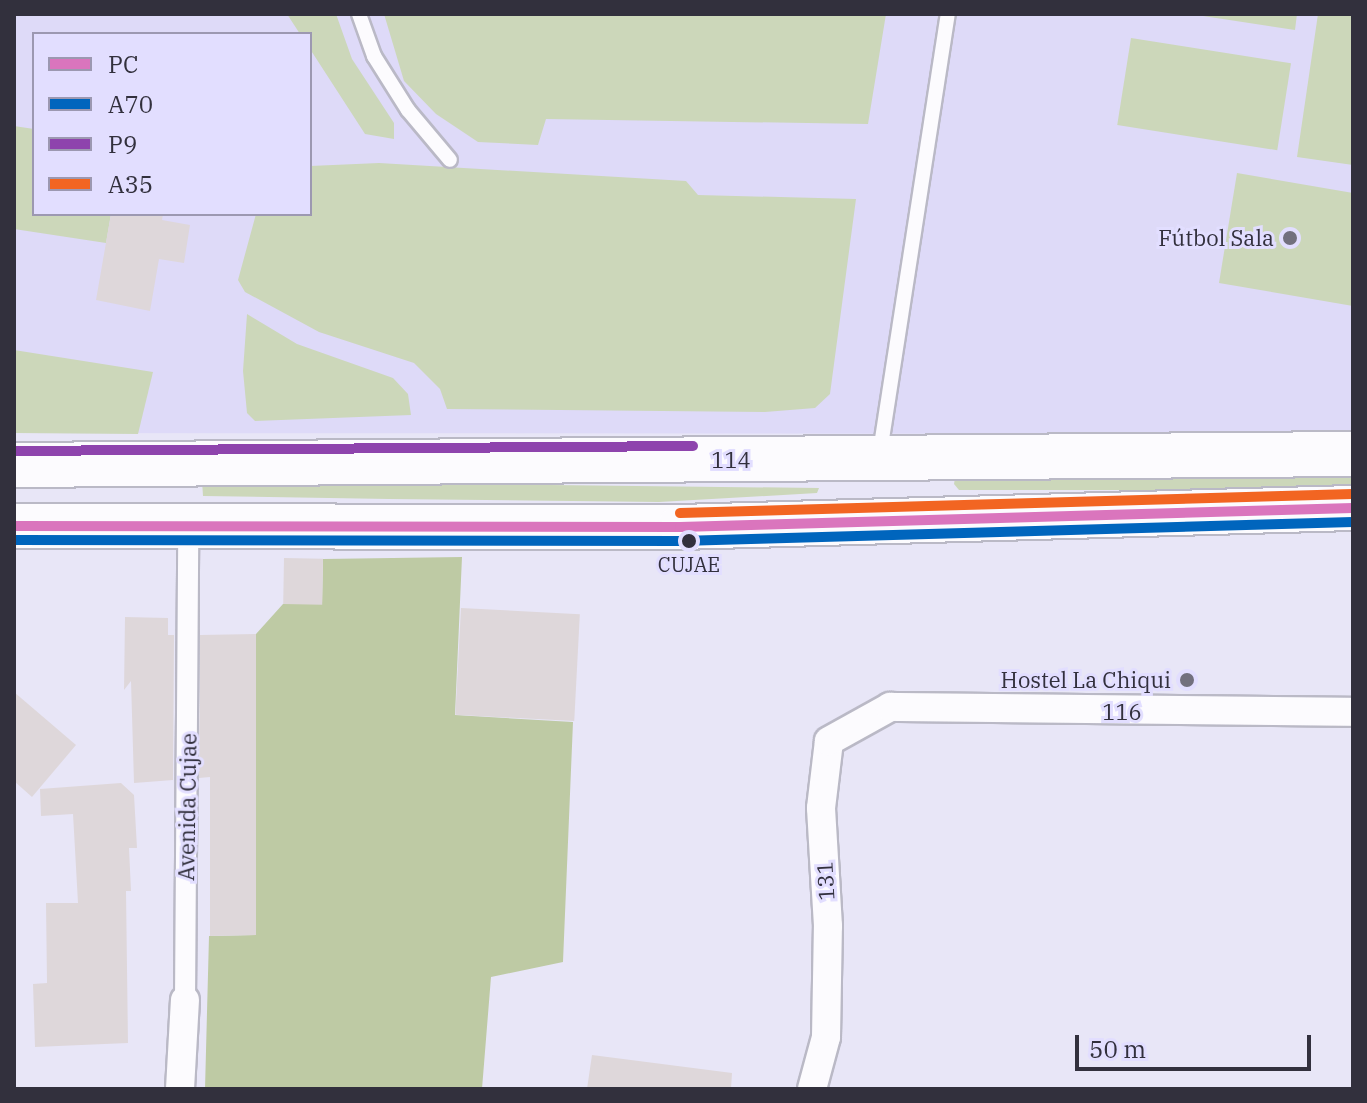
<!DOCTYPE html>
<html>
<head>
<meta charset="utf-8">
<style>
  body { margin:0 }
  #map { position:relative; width:1367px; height:1103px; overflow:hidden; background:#e8e6f7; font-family:"IBM Plex Serif",serif }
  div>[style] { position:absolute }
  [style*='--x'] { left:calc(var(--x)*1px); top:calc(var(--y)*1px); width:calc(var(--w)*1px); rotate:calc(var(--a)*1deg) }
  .built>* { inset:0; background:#dedaf8 }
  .green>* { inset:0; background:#ccd7ba; transform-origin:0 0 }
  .forest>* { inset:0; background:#becaa4 }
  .building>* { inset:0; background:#ded7da; transform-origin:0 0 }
  .roads { filter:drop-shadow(2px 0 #bab9c6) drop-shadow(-2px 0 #bab9c6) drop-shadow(0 2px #bab9c6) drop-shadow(0 -2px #bab9c6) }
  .service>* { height:14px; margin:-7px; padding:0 7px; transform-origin:7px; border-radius:7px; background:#fcfbfe }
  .pedestrian>* { height:20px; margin:-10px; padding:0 10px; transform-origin:10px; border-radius:10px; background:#fcfbfe }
  .minor>* { height:28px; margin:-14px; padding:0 14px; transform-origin:14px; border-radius:14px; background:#fcfbfe }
  .trunk>* { height:44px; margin:-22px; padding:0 22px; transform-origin:22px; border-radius:22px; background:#fcfbfe }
  .bus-1>* { height:10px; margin:-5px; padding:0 5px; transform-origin:5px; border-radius:5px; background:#da75bd }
  .bus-2>* { height:10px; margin:-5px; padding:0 5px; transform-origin:5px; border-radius:5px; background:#0065bd }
  .bus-3>* { height:10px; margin:-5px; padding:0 5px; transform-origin:5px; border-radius:5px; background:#8e44ad }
  .bus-4>* { height:10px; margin:-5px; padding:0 5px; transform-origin:5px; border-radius:5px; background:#f26522 }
  .dots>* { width:22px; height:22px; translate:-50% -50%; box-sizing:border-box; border:4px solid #e2deff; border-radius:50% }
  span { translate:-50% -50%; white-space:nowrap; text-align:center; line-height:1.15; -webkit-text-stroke:6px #e2deff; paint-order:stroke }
  .bus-label { font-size:20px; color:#32303d }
  .poi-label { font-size:22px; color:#32303d }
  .right { translate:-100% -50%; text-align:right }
  .street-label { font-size:22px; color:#32303d }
  .frame { position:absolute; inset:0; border:16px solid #32303d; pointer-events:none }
  .legend { position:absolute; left:32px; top:32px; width:280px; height:184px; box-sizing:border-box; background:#e2deff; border:2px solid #9c98b1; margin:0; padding:10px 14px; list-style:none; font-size:24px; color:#32303d }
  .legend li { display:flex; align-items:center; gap:16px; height:40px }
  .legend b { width:40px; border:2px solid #9c98b1 }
  .scale { position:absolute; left:1075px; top:1035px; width:236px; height:36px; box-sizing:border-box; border:4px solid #32303d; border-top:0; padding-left:10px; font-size:24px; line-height:28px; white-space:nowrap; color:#32303d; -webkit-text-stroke:6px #e2deff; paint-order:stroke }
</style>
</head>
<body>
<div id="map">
  <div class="built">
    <i style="clip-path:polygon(evenodd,14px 14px,1353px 14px,1353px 434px,14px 433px,14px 14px,34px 34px,310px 34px,310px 214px,34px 214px,34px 34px)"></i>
  </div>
  <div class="green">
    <i style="clip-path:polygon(287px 14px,336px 14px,352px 59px,394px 123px,394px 139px,365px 134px,310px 49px,310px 34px,300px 34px)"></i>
    <i style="clip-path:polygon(384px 14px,886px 14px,868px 124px,546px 119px,538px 145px,478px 142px,436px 114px,404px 81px)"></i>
    <i style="clip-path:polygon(1190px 14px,1297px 14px,1295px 30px)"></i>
    <i style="clip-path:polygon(1318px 14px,1353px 14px,1353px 165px,1297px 157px)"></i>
    <i style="left:1131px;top:38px;width:162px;height:88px;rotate:9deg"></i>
    <i style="clip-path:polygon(14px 126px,34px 129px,34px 214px,111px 214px,106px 243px,14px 229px)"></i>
    <i style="clip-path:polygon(379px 163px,686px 181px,698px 195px,856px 199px,830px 394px,815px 408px,765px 412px,447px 409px,440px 389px,414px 363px,319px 332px,245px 292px,238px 280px,256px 214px,310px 214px,310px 166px)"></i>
    <i style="clip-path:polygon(1237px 173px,1353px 193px,1353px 306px,1219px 283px)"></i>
    <i style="clip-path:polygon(247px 314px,297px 344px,393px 378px,408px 394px,411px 415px,255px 421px,247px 413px,243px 371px)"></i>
    <i style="clip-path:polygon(14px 350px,153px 372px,138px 434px,14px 433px)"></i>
    <i style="clip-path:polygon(1353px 464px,1353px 490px,959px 490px,954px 484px,955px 478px)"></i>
    <i style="clip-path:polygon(202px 481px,819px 488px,817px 493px,659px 502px,389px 499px,203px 496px)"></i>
  </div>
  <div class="forest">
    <i style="clip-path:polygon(462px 557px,455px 715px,573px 722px,563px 962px,491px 977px,482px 1089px,205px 1089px,209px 936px,256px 935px,256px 634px,283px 604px,322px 603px,323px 559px)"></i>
  </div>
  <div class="building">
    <i style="clip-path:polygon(111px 214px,163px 214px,162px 220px,190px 225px,184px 263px,159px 259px,150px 311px,96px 300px)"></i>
    <i style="left:284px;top:558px;width:39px;height:46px;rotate:1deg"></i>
    <i style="left:461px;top:608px;width:119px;height:107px;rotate:3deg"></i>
    <i style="clip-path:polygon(125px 617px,168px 618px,168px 635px,174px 635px,173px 780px,134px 783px,131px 681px,124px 690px)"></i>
    <i style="clip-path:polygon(256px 634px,256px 935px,210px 936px,210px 777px,199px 778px,200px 635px)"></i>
    <i style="clip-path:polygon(14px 692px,76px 745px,32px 797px,14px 781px)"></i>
    <i style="clip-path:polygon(121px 783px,134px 795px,137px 848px,129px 848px,131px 891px,126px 891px,128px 1043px,35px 1047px,33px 984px,47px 983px,46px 903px,78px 903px,73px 814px,41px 816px,40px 789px)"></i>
    <i style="clip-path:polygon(592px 1055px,732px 1073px,731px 1089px,587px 1089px)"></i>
  </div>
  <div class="roads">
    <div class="service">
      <i style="--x:359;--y:14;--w:45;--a:70.3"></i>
      <i style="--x:374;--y:56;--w:64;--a:57.8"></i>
      <i style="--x:408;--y:110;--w:65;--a:50"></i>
      <i style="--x:880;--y:452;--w:443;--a:-81.2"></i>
    </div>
    <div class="pedestrian">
      <i style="--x:185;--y:1000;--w:474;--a:-89.6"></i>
    </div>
    <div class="minor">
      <i style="--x:180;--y:1089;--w:89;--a:-86.8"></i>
      <i style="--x:812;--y:1089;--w:54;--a:-74.9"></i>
      <i style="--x:826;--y:1037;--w:111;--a:-89"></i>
      <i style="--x:828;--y:926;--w:118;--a:-93.4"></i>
      <i style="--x:821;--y:808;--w:67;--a:-83.2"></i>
      <i style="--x:829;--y:741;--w:70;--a:-29.1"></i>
      <i style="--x:890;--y:707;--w:463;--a:0.6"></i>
    </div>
    <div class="trunk">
      <i style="--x:14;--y:465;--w:1339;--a:-0.47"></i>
      <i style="--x:14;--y:526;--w:666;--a:0.09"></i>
      <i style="--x:680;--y:527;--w:673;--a:-1.62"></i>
    </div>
  </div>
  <div class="bus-1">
    <i style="--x:14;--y:526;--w:666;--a:0.09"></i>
    <i style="--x:680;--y:527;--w:673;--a:-1.62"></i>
  </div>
  <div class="bus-2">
    <i style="--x:14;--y:540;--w:666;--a:0.09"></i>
    <i style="--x:680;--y:541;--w:673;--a:-1.62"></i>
  </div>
  <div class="bus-3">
    <i style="--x:14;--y:451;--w:679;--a:-0.42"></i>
  </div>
  <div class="bus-4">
    <i style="--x:680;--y:513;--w:673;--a:-1.62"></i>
  </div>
  <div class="dots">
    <i style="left:1290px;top:238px;background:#72707e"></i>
    <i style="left:689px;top:541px;background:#32303d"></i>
    <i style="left:1187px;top:680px;background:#72707e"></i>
  </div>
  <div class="bus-label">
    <span style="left:689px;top:564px">CUJAE</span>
  </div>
  <div class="poi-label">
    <span class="right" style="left:1274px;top:238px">Fútbol Sala</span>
    <span class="right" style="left:1171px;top:680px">Hostel La Chiqui</span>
  </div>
  <div class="street-label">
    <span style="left:731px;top:460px">114</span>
    <span style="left:1122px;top:712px">116</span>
    <span style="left:187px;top:807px;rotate:-89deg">Avenida Cujae</span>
    <span style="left:825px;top:881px;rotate:-93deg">131</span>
  </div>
  <div class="frame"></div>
  <ul class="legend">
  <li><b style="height:10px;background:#da75bd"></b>PC</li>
  <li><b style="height:10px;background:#0065bd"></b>A70</li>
  <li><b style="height:10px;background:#8e44ad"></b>P9</li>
  <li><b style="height:10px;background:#f26522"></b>A35</li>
  </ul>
  <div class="scale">50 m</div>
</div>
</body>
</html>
